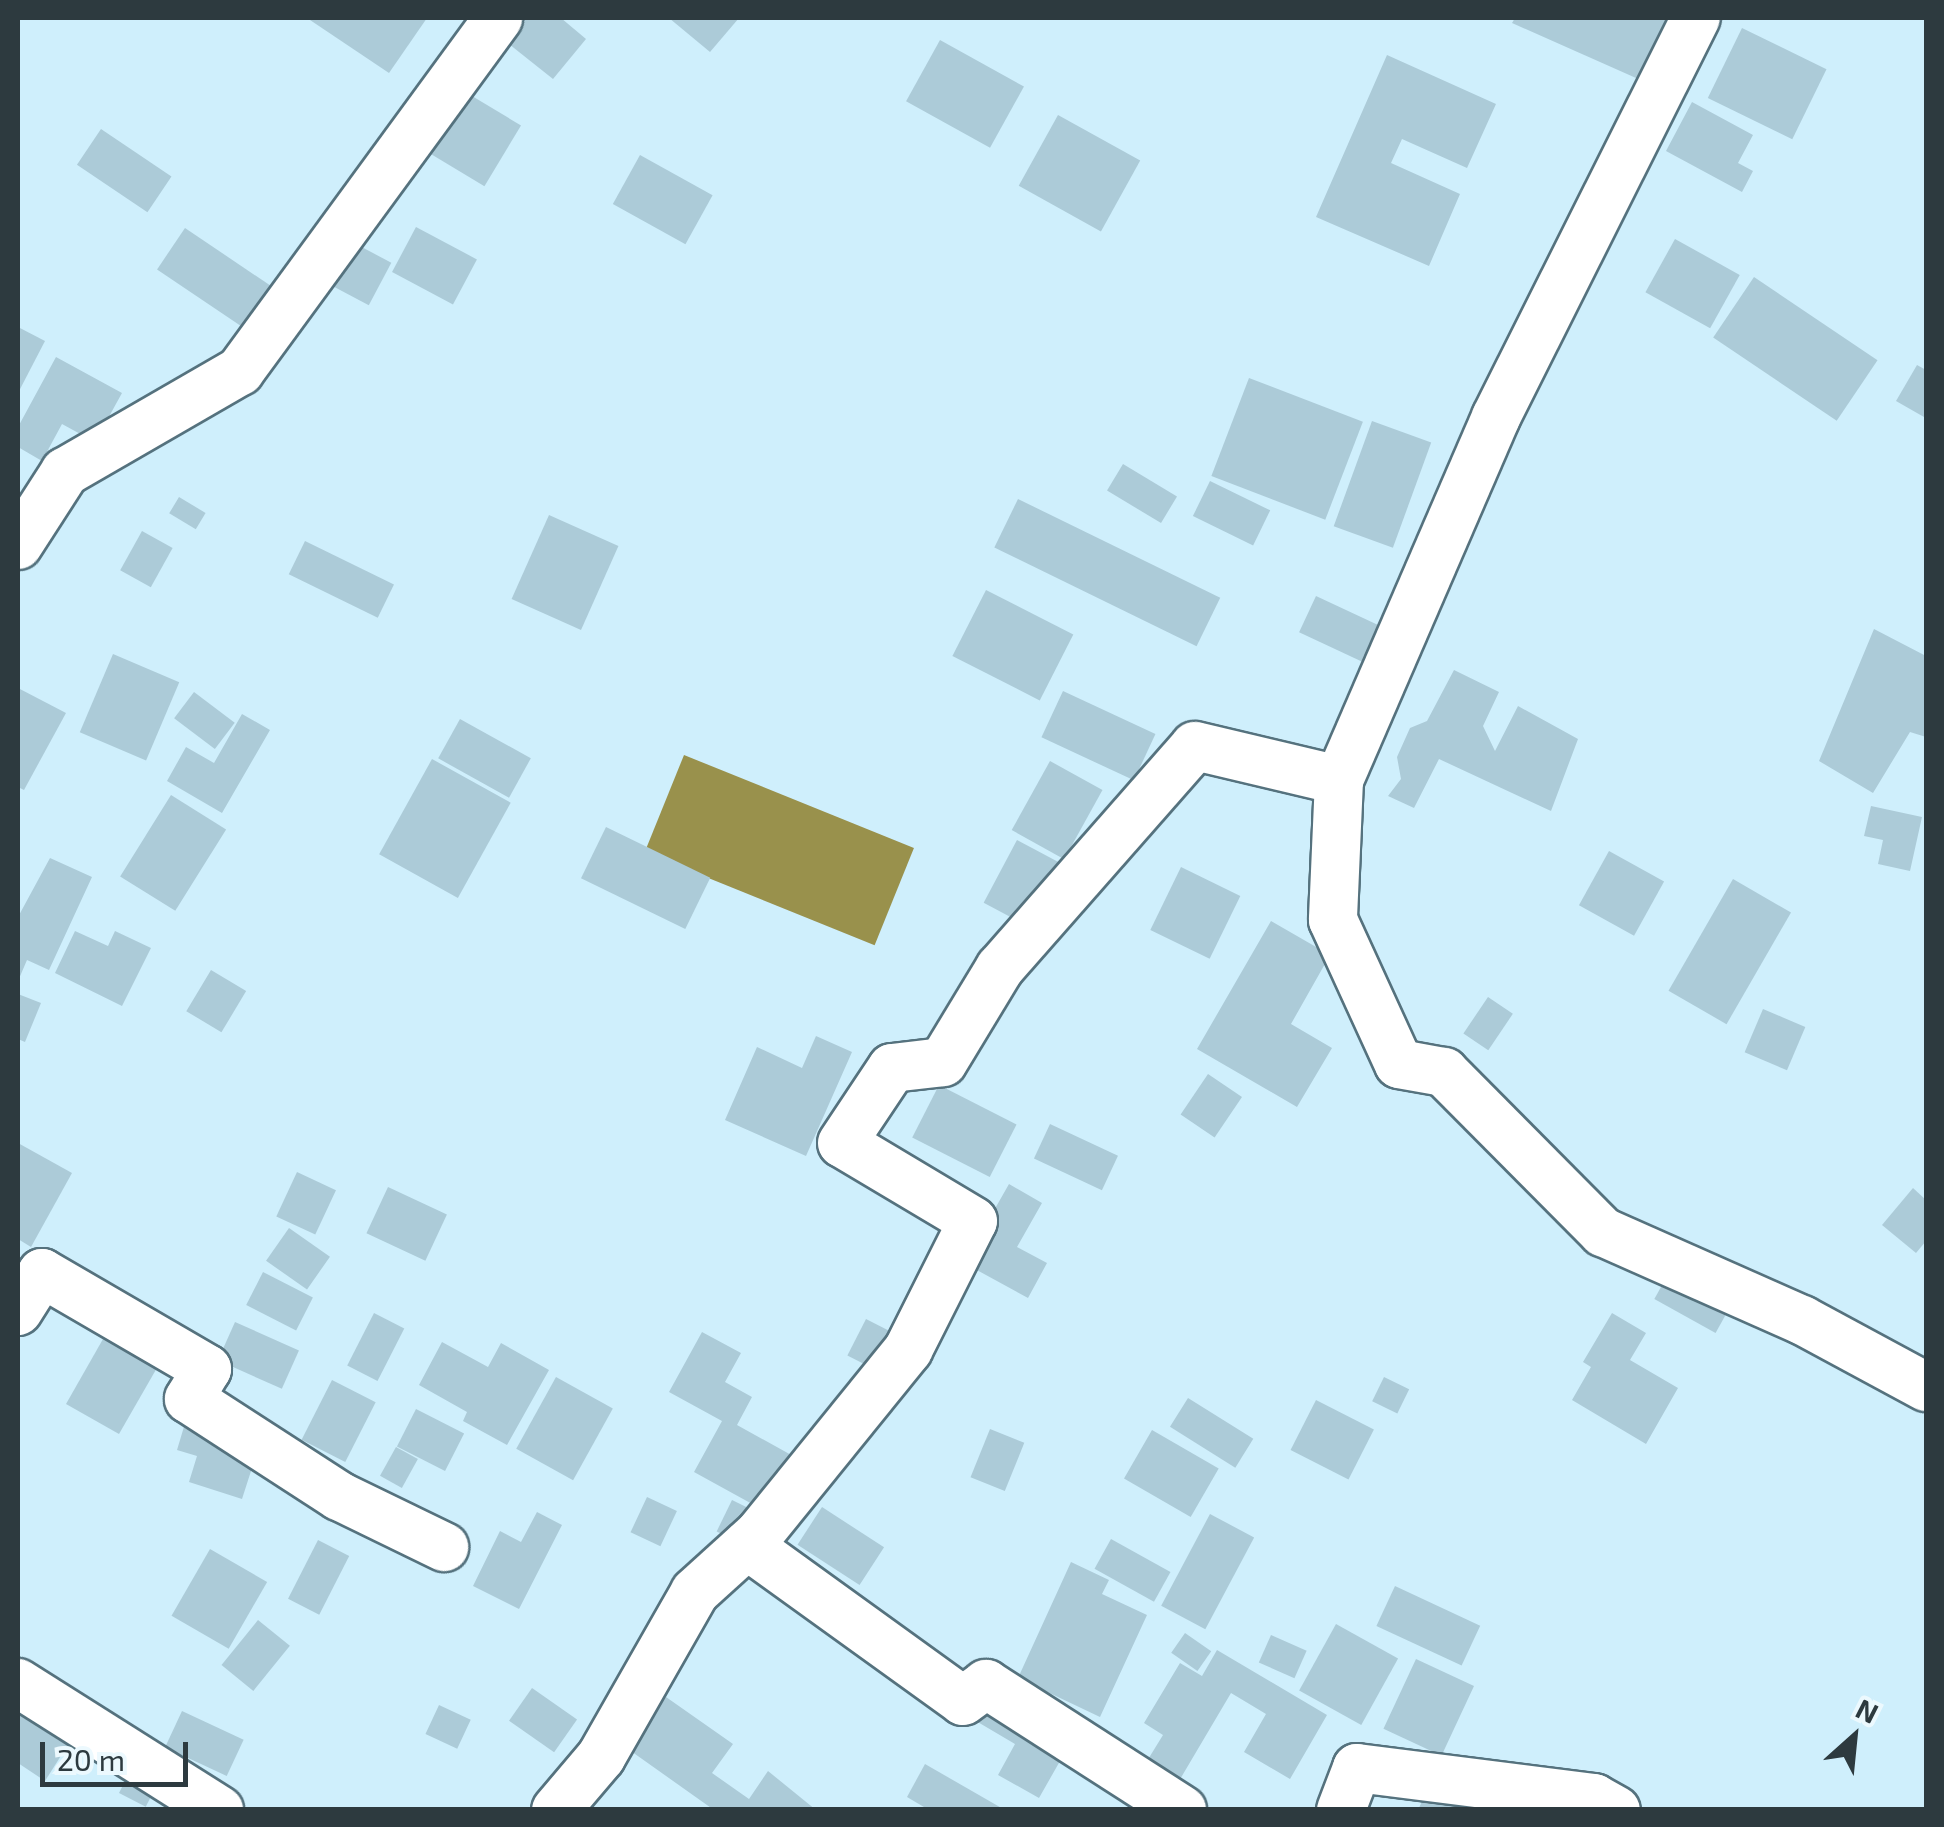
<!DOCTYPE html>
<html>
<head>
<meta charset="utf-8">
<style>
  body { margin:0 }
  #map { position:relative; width:1944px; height:1827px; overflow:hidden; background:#cfeffc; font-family:"Exo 2",sans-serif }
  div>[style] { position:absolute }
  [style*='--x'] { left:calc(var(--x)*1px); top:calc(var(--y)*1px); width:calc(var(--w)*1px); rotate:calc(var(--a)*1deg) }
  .water>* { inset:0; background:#99914c; transform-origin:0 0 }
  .building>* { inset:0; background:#accbd8; transform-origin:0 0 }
  .roads { filter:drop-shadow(2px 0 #55727e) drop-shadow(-2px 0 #55727e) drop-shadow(0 2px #55727e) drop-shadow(0 -2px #55727e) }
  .street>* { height:48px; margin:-24px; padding:0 24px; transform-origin:24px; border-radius:24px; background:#fff }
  span { translate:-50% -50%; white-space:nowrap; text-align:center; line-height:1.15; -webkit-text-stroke:10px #ecf9fe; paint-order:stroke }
  .frame { position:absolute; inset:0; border:20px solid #2d3a3f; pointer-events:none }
  .north { position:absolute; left:1804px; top:1687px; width:100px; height:100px; -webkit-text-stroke:8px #ecf9fe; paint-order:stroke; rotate:27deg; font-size:28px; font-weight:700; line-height:40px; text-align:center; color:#2d3a3f }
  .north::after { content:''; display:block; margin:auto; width:35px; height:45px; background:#2d3a3f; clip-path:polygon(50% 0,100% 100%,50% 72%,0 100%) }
  .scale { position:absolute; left:40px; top:1742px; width:148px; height:45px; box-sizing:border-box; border:5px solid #2d3a3f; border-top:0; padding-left:12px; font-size:30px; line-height:35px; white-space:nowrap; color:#2d3a3f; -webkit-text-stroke:8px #ecf9fe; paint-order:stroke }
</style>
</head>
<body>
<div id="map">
  <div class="water">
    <i style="left:684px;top:755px;width:248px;height:105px;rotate:22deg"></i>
  </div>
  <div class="building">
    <i style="clip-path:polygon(307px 18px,427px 18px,389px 73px)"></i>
    <i style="clip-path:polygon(523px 18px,561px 18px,586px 39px,553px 79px,504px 40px)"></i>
    <i style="clip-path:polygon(669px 18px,739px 18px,710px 52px)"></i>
    <i style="clip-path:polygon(1515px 18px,1674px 18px,1645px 82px,1512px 23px)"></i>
    <i style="left:1742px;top:28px;width:94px;height:78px;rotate:26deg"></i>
    <i style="left:940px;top:40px;width:96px;height:70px;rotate:29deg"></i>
    <i style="clip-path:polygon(1387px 55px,1496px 104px,1467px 168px,1402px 139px,1391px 163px,1460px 194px,1429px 266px,1316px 217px)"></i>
    <i style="left:467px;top:93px;width:63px;height:71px;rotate:31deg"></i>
    <i style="clip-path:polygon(1692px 102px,1753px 135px,1738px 163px,1753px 171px,1742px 192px,1666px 151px)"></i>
    <i style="left:1058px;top:115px;width:94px;height:81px;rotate:29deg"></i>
    <i style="left:101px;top:129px;width:85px;height:43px;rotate:34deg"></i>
    <i style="left:640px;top:155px;width:83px;height:56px;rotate:29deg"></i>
    <i style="left:416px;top:227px;width:69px;height:51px;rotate:28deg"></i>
    <i style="left:185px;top:228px;width:107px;height:50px;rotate:34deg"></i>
    <i style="left:1675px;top:239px;width:74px;height:61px;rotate:29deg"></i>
    <i style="left:356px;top:244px;width:40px;height:48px;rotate:28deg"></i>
    <i style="left:1754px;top:277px;width:149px;height:73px;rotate:34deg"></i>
    <i style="clip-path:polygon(18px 327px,45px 341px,18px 393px)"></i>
    <i style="clip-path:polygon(56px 357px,122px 393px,95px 442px,62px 424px,42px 461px,18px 447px,18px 427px)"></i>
    <i style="clip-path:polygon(1917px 365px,1926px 370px,1924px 417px,1896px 401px)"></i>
    <i style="left:1249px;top:378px;width:122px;height:105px;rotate:21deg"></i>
    <i style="left:1372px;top:421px;width:63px;height:112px;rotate:20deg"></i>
    <i style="left:1123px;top:464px;width:63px;height:31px;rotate:31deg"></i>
    <i style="left:1210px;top:481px;width:67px;height:39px;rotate:26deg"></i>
    <i style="left:179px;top:497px;width:31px;height:19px;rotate:31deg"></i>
    <i style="left:1018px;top:499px;width:225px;height:54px;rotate:26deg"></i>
    <i style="left:549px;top:515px;width:76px;height:92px;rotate:24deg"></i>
    <i style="left:142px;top:531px;width:35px;height:45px;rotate:29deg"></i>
    <i style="left:305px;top:541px;width:99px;height:37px;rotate:26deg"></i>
    <i style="left:986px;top:590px;width:98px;height:74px;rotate:27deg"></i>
    <i style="left:1316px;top:596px;width:75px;height:40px;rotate:25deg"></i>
    <i style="clip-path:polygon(1874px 629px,1926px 656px,1926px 737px,1910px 732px,1873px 793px,1819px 761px)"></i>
    <i style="left:113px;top:654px;width:72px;height:85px;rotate:23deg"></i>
    <i style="clip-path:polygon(1454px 670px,1499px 692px,1483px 726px,1495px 751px,1518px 706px,1578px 739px,1551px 811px,1439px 759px,1414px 808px,1388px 796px,1401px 779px,1397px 757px,1410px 728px,1427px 721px)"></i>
    <i style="clip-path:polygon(18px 688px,66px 713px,24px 790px,18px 787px)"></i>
    <i style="left:1063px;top:691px;width:102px;height:51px;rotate:25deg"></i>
    <i style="left:194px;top:692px;width:51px;height:33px;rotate:37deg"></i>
    <i style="clip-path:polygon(242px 714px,270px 730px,222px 813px,167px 781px,186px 747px,214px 763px)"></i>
    <i style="left:460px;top:719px;width:81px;height:45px;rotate:29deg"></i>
    <i style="left:432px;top:759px;width:90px;height:109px;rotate:29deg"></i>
    <i style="left:1050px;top:761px;width:60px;height:79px;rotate:29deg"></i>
    <i style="left:171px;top:795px;width:65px;height:96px;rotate:32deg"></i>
    <i style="clip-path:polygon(1871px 806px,1922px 817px,1910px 871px,1878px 864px,1883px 840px,1864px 836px)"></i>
    <i style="left:606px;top:827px;width:116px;height:57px;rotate:26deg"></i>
    <i style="left:1017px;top:840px;width:58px;height:71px;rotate:28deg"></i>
    <i style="left:1609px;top:851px;width:63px;height:62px;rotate:29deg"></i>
    <i style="clip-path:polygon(50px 858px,92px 877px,49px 970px,27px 960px,18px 981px,18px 917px)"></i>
    <i style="left:1181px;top:867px;width:66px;height:70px;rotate:26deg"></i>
    <i style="left:1733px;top:879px;width:67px;height:129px;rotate:30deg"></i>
    <i style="clip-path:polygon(1271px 921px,1330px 955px,1291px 1024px,1332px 1048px,1297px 1107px,1197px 1049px)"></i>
    <i style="clip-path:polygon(75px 931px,108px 946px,115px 931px,151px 948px,122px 1006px,55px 973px)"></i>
    <i style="left:211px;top:970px;width:41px;height:48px;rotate:31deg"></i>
    <i style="clip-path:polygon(18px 994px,41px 1003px,25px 1042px,18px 1039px)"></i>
    <i style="left:1488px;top:997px;width:30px;height:44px;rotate:34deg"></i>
    <i style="left:1763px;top:1009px;width:46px;height:47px;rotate:23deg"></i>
    <i style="clip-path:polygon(816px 1036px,852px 1052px,806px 1156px,725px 1120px,757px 1047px,802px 1068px)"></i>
    <i style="left:1208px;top:1074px;width:41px;height:49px;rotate:34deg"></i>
    <i style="left:939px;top:1085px;width:87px;height:59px;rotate:27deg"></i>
    <i style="left:1050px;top:1124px;width:75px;height:38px;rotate:25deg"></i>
    <i style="clip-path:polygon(18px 1143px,72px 1173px,31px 1247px,18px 1239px)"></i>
    <i style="left:297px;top:1172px;width:43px;height:49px;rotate:25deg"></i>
    <i style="clip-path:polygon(1009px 1184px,1042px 1203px,1017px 1247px,1047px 1263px,1028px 1298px,964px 1263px)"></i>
    <i style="left:388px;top:1187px;width:65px;height:51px;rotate:25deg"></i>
    <i style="clip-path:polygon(1913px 1188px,1926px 1200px,1926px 1241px,1916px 1253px,1882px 1225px)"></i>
    <i style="left:289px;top:1228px;width:50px;height:40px;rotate:35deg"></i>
    <i style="left:1681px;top:1251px;width:70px;height:55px;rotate:29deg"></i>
    <i style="left:263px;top:1272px;width:56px;height:37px;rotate:27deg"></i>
    <i style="left:374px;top:1313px;width:34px;height:59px;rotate:27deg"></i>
    <i style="clip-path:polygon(1612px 1313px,1646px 1333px,1630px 1360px,1678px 1388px,1646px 1444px,1572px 1400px,1591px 1367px,1583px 1362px)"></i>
    <i style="left:866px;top:1319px;width:44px;height:41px;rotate:27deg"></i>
    <i style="left:235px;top:1322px;width:70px;height:42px;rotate:24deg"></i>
    <i style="clip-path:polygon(107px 1332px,173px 1340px,119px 1434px,66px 1404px)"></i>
    <i style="clip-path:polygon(702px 1332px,741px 1353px,725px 1382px,752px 1397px,737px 1425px,811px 1466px,781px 1520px,694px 1472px,722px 1421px,669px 1392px)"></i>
    <i style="clip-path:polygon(442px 1342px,488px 1367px,501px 1343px,549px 1370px,507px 1445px,463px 1421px,467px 1412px,419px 1385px)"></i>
    <i style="left:556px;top:1377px;width:65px;height:82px;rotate:29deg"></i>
    <i style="left:1384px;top:1377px;width:28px;height:27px;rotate:26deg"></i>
    <i style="left:332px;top:1380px;width:49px;height:67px;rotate:27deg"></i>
    <i style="left:1188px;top:1398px;width:77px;height:34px;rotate:32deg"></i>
    <i style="clip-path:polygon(192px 1400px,261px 1440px,242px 1499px,189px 1482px,197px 1456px,177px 1450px)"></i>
    <i style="left:1316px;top:1400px;width:65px;height:56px;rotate:27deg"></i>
    <i style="left:416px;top:1409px;width:54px;height:42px;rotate:27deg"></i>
    <i style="left:990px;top:1429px;width:37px;height:52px;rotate:22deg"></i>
    <i style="left:1152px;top:1430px;width:77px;height:56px;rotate:30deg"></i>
    <i style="left:396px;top:1447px;width:25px;height:33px;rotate:29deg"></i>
    <i style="left:647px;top:1497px;width:33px;height:39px;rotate:25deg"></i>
    <i style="left:732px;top:1500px;width:30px;height:35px;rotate:26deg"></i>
    <i style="left:822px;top:1507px;width:74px;height:45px;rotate:33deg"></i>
    <i style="clip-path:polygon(537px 1512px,562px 1525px,519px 1609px,473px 1586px,500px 1531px,521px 1542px)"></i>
    <i style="left:1210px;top:1514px;width:50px;height:104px;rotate:28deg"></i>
    <i style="left:1111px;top:1539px;width:68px;height:34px;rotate:29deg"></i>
    <i style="left:318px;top:1540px;width:35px;height:66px;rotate:27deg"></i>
    <i style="left:210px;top:1549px;width:66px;height:77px;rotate:30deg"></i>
    <i style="clip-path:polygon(1071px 1562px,1109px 1580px,1102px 1594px,1147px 1615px,1100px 1717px,1018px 1678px)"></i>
    <i style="left:1395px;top:1586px;width:94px;height:44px;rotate:25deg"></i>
    <i style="left:258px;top:1620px;width:41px;height:58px;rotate:39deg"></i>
    <i style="left:1336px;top:1624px;width:71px;height:76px;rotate:29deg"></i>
    <i style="left:1185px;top:1633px;width:32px;height:24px;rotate:35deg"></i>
    <i style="left:1271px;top:1635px;width:39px;height:30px;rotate:24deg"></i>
    <i style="clip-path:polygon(1217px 1650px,1327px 1715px,1290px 1779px,1244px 1752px,1266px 1714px,1231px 1693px,1179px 1781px,1147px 1761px,1163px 1735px,1144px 1723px,1180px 1663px,1202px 1676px)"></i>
    <i style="left:1416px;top:1659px;width:64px;height:77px;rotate:25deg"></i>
    <i style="clip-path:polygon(1002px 1675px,1064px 1754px,1039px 1798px,998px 1775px,1015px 1744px,976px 1721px)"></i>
    <i style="left:532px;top:1688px;width:55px;height:40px;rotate:35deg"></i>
    <i style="clip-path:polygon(18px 1689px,71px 1740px,45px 1781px,18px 1763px)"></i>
    <i style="clip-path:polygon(666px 1697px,733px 1744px,712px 1773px,749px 1799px,768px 1771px,816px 1810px,714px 1810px,628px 1749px)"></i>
    <i style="left:439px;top:1705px;width:35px;height:32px;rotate:25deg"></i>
    <i style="left:182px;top:1711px;width:68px;height:40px;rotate:25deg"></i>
    <i style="left:144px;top:1744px;width:30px;height:55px;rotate:27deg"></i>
    <i style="clip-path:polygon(925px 1764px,1005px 1810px,929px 1810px,907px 1797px)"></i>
    <i style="clip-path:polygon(1431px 1782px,1470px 1800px,1466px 1810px,1418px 1810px)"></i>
  </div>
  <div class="roads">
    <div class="street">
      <i style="--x:18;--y:545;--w:87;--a:-57.2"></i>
      <i style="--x:65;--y:472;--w:202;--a:-30"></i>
      <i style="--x:240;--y:371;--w:437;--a:-53.8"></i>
      <i style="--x:1339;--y:780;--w:140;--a:92.5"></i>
      <i style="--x:1333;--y:920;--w:158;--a:65.4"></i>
      <i style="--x:1399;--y:1064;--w:46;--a:10.1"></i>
      <i style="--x:1444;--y:1072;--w:226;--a:45.2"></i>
      <i style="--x:1603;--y:1232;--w:218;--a:23.9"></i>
      <i style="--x:1802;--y:1320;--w:141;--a:28.4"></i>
      <i style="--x:18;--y:1311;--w:45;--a:-57.7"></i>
      <i style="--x:42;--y:1273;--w:191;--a:30.2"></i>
      <i style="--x:207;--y:1369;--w:35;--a:121"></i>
      <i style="--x:189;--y:1399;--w:179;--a:32.9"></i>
      <i style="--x:339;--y:1496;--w:117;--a:25.9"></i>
      <i style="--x:747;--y:1545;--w:266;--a:35.8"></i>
      <i style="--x:963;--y:1701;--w:29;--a:-36"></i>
      <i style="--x:986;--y:1684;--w:233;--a:32.7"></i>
      <i style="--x:18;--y:1683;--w:238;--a:32.3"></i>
      <i style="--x:556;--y:1810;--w:70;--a:-49.7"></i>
      <i style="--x:601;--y:1757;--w:190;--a:-60.3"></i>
      <i style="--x:695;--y:1592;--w:86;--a:-42.2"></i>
      <i style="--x:759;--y:1534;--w:237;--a:-51"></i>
      <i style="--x:908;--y:1350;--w:144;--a:-63.3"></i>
      <i style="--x:973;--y:1221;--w:152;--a:-149.2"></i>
      <i style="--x:842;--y:1143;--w:90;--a:-56.3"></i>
      <i style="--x:892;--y:1068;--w:51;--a:-6.7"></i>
      <i style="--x:943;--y:1062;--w:110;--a:-58.8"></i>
      <i style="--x:1000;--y:968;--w:295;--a:-48.7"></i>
      <i style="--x:1195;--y:746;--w:148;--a:13.3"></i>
      <i style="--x:1339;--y:780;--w:395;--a:-66.6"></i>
      <i style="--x:1496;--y:417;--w:446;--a:-63.4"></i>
      <i style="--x:1341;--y:1810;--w:45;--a:-69.1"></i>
      <i style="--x:1357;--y:1768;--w:239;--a:7.2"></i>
      <i style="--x:1594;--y:1798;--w:25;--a:29"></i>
    </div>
  </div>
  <div class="frame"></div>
  <div class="north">N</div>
  <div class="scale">20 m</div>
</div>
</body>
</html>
